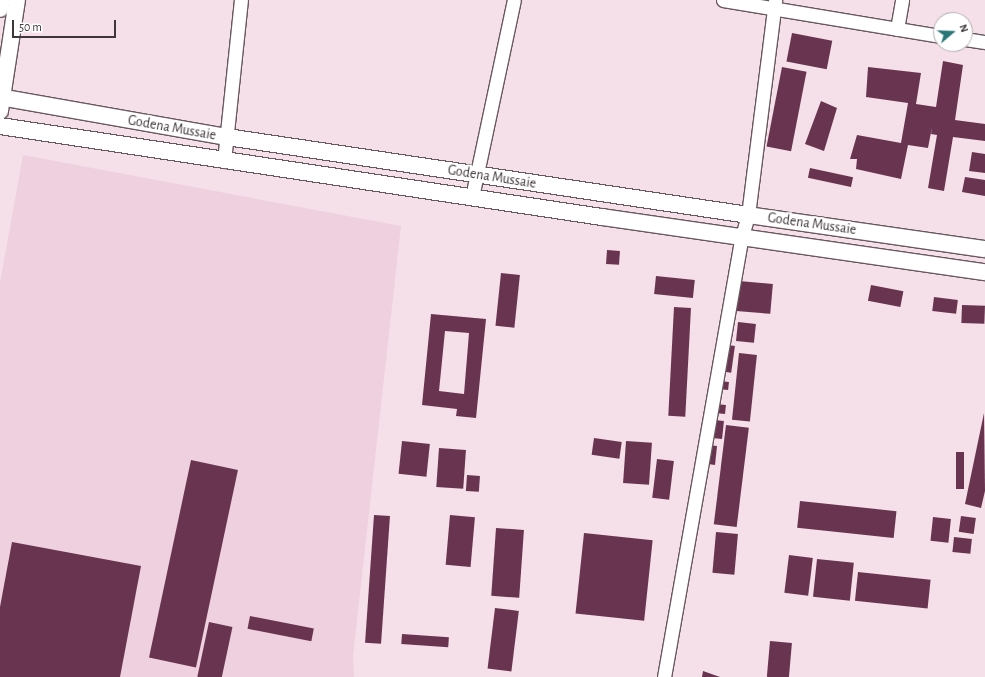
<!DOCTYPE html>
<html>
<head>
<meta charset="utf-8">
<style>
  body { margin:0 }
  #map { position:relative; width:985px; height:677px; overflow:hidden; background:#f5dfe9; font-family:"Alegreya Sans",sans-serif }
  div>[style] { position:absolute }
  [style*='--x'] { left:calc(var(--x)*1px); top:calc(var(--y)*1px); width:calc(var(--w)*1px); rotate:calc(var(--a)*1deg) }
  .built>* { inset:0; background:#eed0de }
  .building>* { inset:0; background:#693450; transform-origin:0 0 }
  .roads { filter:drop-shadow(1px 0 #69575f) drop-shadow(-1px 0 #69575f) drop-shadow(0 1px #69575f) drop-shadow(0 -1px #69575f) }
  .minor>* { height:13px; margin:-6.5px; padding:0 6.5px; transform-origin:6.5px; border-radius:6.5px; background:#fff }
  .tertiary>* { height:16px; margin:-8px; padding:0 8px; transform-origin:8px; border-radius:8px; background:#fff }
  span { translate:-50% -50%; white-space:nowrap; text-align:center; line-height:1.15; -webkit-text-stroke:4px #fff; paint-order:stroke }
  .street-label { font-size:14px; color:#3e363a }
  .north { position:absolute; left:933px; top:12px; width:40px; height:40px; box-sizing:border-box; background:#fff; border:1px solid #b2afb0; border-radius:50%; rotate:71deg; font-size:11px; font-weight:700; line-height:16px; text-align:center; color:#3e363a }
  .north::after { content:''; display:block; margin:auto; width:14px; height:18px; background:#2c7678; clip-path:polygon(50% 0,100% 100%,50% 72%,0 100%) }
  .scale { position:absolute; left:12px; top:20px; width:104px; height:18px; box-sizing:border-box; border:2px solid #3e363a; border-top:0; padding-left:5px; font-size:12px; line-height:14px; white-space:nowrap; color:#3e363a; -webkit-text-stroke:3px #fff; paint-order:stroke }
</style>
</head>
<body>
<div id="map">
  <div class="built">
    <i style="clip-path:polygon(23px 155px,401px 226px,353px 656px,354px 677px,0 677px,0 283px)"></i>
  </div>
  <div class="building">
    <i style="left:792px;top:33px;width:41px;height:29px;rotate:11deg"></i>
    <i style="clip-path:polygon(943px 61px,963px 65px,955px 120px,985px 124px,985px 141px,953px 137px,944px 191px,928px 188px,937px 135px,931px 134px,932px 127px,928px 148px,908px 145px,901px 179px,856px 169px,857px 159px,850px 159px,857px 135px,901px 143px,908px 103px,866px 97px,868px 67px,921px 73px,916px 104px,936px 107px)"></i>
    <i style="left:782px;top:67px;width:25px;height:81px;rotate:11deg"></i>
    <i style="clip-path:polygon(821px 101px,837px 108px,824px 151px,805px 144px)"></i>
    <i style="clip-path:polygon(972px 152px,985px 154px,985px 173px,969px 171px)"></i>
    <i style="left:810px;top:168px;width:44px;height:10px;rotate:12deg"></i>
    <i style="clip-path:polygon(965px 177px,985px 180px,985px 196px,962px 192px)"></i>
    <i style="left:607px;top:250px;width:13px;height:14px;rotate:4deg"></i>
    <i style="left:501px;top:273px;width:19px;height:53px;rotate:6deg"></i>
    <i style="left:656px;top:276px;width:39px;height:18px;rotate:6deg"></i>
    <i style="left:739px;top:281px;width:34px;height:30px;rotate:5deg"></i>
    <i style="left:871px;top:285px;width:33px;height:16px;rotate:11deg"></i>
    <i style="left:934px;top:297px;width:24px;height:14px;rotate:7deg"></i>
    <i style="left:962px;top:305px;width:23px;height:18px;rotate:2deg"></i>
    <i style="left:674px;top:307px;width:17px;height:109px;rotate:3deg"></i>
    <i style="clip-path:polygon(evenodd,431px 314px,486px 319px,476px 418px,456px 416px,457px 409px,422px 405px,431px 314px,445px 331px,469px 333px,464px 394px,439px 391px,445px 331px)"></i>
    <i style="left:738px;top:322px;width:18px;height:19px;rotate:6deg"></i>
    <i style="left:728px;top:345px;width:7px;height:27px;rotate:8deg"></i>
    <i style="left:739px;top:353px;width:18px;height:67px;rotate:6deg"></i>
    <i style="left:719px;top:381px;width:10px;height:8px;rotate:6deg"></i>
    <i style="left:716px;top:404px;width:10px;height:9px;rotate:6deg"></i>
    <i style="clip-path:polygon(984px 413px,985px 491px,981px 508px,965px 504px)"></i>
    <i style="left:714px;top:420px;width:10px;height:18px;rotate:6deg"></i>
    <i style="left:726px;top:425px;width:23px;height:100px;rotate:7deg"></i>
    <i style="left:594px;top:438px;width:28px;height:17px;rotate:8deg"></i>
    <i style="left:402px;top:441px;width:28px;height:33px;rotate:6deg"></i>
    <i style="left:626px;top:441px;width:26px;height:42px;rotate:4deg"></i>
    <i style="clip-path:polygon(709px 445px,717px 446px,715px 465px,708px 464px)"></i>
    <i style="left:439px;top:448px;width:27px;height:39px;rotate:4deg"></i>
    <i style="left:956px;top:452px;width:8px;height:37px"></i>
    <i style="left:657px;top:459px;width:17px;height:39px;rotate:7deg"></i>
    <i style="left:191px;top:460px;width:48px;height:202px;rotate:12deg"></i>
    <i style="left:467px;top:475px;width:13px;height:16px;rotate:4deg"></i>
    <i style="left:800px;top:501px;width:97px;height:27px;rotate:6deg"></i>
    <i style="left:374px;top:515px;width:16px;height:128px;rotate:4deg"></i>
    <i style="left:450px;top:515px;width:25px;height:50px;rotate:5deg"></i>
    <i style="left:961px;top:516px;width:15px;height:16px;rotate:8deg"></i>
    <i style="left:933px;top:517px;width:18px;height:24px;rotate:6deg"></i>
    <i style="left:496px;top:528px;width:28px;height:68px;rotate:4deg"></i>
    <i style="left:716px;top:532px;width:22px;height:41px;rotate:5deg"></i>
    <i style="left:584px;top:533px;width:69px;height:81px;rotate:6deg"></i>
    <i style="left:954px;top:537px;width:18px;height:15px;rotate:6deg"></i>
    <i style="clip-path:polygon(12px 542px,141px 566px,120px 677px,0 677px,0 607px)"></i>
    <i style="left:789px;top:555px;width:24px;height:38px;rotate:7deg"></i>
    <i style="left:817px;top:559px;width:37px;height:38px;rotate:6deg"></i>
    <i style="left:858px;top:572px;width:73px;height:29px;rotate:6deg"></i>
    <i style="left:495px;top:608px;width:24px;height:61px;rotate:7deg"></i>
    <i style="left:250px;top:616px;width:65px;height:13px;rotate:11deg"></i>
    <i style="left:209px;top:622px;width:24px;height:56px;rotate:12deg"></i>
    <i style="left:402px;top:634px;width:47px;height:10px;rotate:4deg"></i>
    <i style="left:770px;top:641px;width:22px;height:36px;rotate:5deg"></i>
    <i style="clip-path:polygon(703px 671px,720px 677px,702px 677px)"></i>
  </div>
  <div class="roads">
    <div class="minor">
      <i style="--x:723;--y:0;--w:221;--a:9.4"></i>
      <i style="--x:897;--y:29;--w:29;--a:-80"></i>
      <i style="--x:965;--y:39;--w:20;--a:9"></i>
      <i style="--x:224;--y:161;--w:162;--a:-84"></i>
      <i style="--x:472;--y:197;--w:201;--a:-78"></i>
      <i style="--x:664;--y:677;--w:448;--a:-80"></i>
      <i style="--x:742;--y:236;--w:22;--a:-74"></i>
      <i style="--x:748;--y:215;--w:217;--a:-82.8"></i>
    </div>
    <div class="tertiary">
      <i style="--x:0;--y:9;--w:9;--a:-84"></i>
      <i style="--x:0;--y:97;--w:230;--a:10"></i>
      <i style="--x:227;--y:137;--w:527;--a:8.51"></i>
      <i style="--x:748;--y:215;--w:239;--a:8.2"></i>
      <i style="--x:0;--y:111;--w:112;--a:-81.3"></i>
      <i style="--x:0;--y:126;--w:609;--a:8.6"></i>
      <i style="--x:602;--y:217;--w:387;--a:8.2"></i>
    </div>
  </div>
  <div class="street-label">
    <span style="left:172px;top:128px;rotate:10deg">Godena Mussaie</span>
    <span style="left:492px;top:177px;rotate:9deg">Godena Mussaie</span>
    <span style="left:812px;top:224px;rotate:8deg">Godena Mussaie</span>
  </div>
  <div class="north">N</div>
  <div class="scale">50 m</div>
</div>
</body>
</html>
